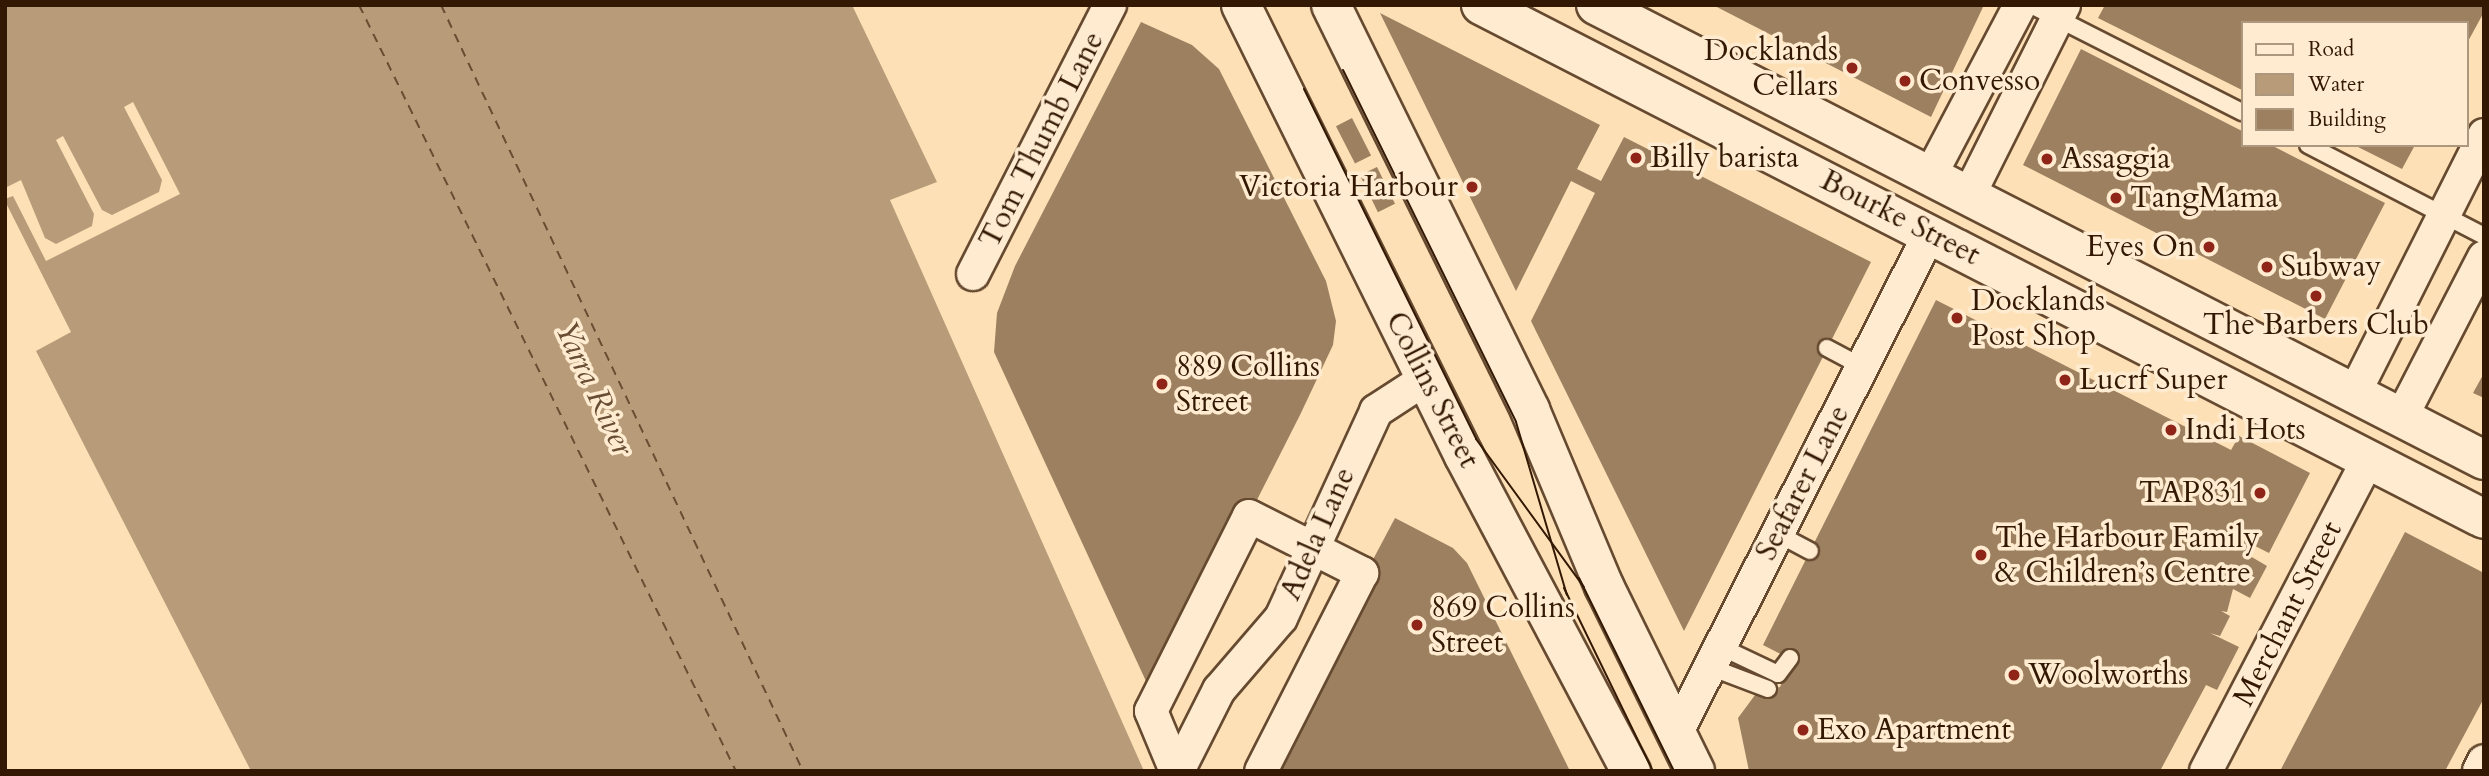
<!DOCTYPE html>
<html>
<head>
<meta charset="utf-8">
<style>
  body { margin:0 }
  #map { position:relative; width:2489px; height:776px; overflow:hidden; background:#fde0b6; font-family:Cardo,serif }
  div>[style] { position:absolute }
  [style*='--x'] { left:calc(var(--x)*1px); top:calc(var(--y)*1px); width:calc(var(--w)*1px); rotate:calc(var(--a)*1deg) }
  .water>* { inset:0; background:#b89c79 }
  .pier>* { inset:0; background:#fde0b6 }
  .ferry>* { height:2px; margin-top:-1px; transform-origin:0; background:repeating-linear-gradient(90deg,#684d32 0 9px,transparent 0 16px) }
  .building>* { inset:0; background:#9c8060; transform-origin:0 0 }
  .roads { filter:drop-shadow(2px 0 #664a30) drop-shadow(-2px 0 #664a30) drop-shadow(0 2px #664a30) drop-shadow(0 -2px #664a30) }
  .lane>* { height:16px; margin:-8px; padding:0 8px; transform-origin:8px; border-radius:8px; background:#feebd0 }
  .street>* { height:32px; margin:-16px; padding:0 16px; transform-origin:16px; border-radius:16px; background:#feebd0 }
  .secondary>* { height:38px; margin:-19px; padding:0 19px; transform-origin:19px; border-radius:19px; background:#feebd0 }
  .tram>* { height:2px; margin:-1px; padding:0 1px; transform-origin:1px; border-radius:1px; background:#331803 }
  .dots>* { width:19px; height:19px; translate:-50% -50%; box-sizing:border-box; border:4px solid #feebd0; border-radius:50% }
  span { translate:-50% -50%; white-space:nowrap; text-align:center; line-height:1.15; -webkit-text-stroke:7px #feebd0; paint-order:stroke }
  .poi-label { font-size:30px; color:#331803 }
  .right { translate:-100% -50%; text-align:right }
  .left { translate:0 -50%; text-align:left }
  .street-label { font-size:30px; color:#331803 }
  .water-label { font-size:32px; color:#684d32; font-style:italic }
  .frame { position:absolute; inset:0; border:7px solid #331803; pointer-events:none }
  .legend { position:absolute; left:2241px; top:21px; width:228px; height:126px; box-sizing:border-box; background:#feebd0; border:2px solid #ad977e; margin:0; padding:9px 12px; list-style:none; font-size:21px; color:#331803 }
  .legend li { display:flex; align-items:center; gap:14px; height:35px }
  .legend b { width:35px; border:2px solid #ad977e }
</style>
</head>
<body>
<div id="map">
  <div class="water">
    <i style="clip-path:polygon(5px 5px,852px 5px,937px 182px,890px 200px,1144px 771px,251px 771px,36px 351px,71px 332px,5px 201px)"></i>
  </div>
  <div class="pier">
    <i style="clip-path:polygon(133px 102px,180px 194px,46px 261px,13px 196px,5px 199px,5px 188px,21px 180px,45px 238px,56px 244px,92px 226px,94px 214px,56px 140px,63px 136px,102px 210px,112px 215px,159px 192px,162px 180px,124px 107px)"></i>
  </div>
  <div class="ferry">
    <i style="--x:359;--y:5;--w:854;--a:63.8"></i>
    <i style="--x:441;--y:5;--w:847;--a:64.71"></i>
  </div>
  <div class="building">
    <i style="clip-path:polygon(1713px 5px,1984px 5px,1931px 117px)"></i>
    <i style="clip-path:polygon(2105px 5px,2484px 5px,2484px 12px,2466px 45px,2466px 23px,2242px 23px,2242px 90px,2098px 18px)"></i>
    <i style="clip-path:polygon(1380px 13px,1600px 125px,1577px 169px,1601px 181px,1624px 137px,1871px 262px,1684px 631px,1531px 321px,1595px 193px,1571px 181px,1516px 291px)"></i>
    <i style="clip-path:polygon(1141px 22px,1192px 45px,1219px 69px,1326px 281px,1336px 321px,1333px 345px,1300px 415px,1159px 693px,1151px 692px,994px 352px,997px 313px,1015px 266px)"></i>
    <i style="clip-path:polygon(2081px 49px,2242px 131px,2242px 145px,2271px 145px,2385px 203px,2325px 319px,2023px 165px)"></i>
    <i style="left:1352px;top:118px;width:42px;height:18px;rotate:63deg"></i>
    <i style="clip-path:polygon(2354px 145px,2415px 145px,2402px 169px)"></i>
    <i style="left:1377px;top:167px;width:41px;height:19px;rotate:64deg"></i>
    <i style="clip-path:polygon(1936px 300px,2231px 450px,2239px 436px,2310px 473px,2269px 553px,2255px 546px,2250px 556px,2267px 566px,2250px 598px,2233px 589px,2227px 612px,2221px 611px,2230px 616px,2220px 636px,2210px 633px,2239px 647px,2217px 690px,2206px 685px,2160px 771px,1749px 771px,1738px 718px,1758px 691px,1780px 687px,1792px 660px,1763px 645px)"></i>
    <i style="clip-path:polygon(2484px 373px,2484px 398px,2473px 393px)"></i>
    <i style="clip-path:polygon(1395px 518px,1453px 548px,1467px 563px,1570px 771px,1261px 771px)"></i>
    <i style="clip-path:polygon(2405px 532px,2484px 573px,2484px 698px,2445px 771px,2280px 771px)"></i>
  </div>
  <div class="roads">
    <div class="lane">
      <i style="--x:2031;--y:5;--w:237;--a:26.9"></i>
      <i style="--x:2308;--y:145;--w:198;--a:27.3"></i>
      <i style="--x:1827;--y:348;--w:40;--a:28"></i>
      <i style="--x:1778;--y:534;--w:36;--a:28"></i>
      <i style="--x:1721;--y:647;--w:63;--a:25.3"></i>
      <i style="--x:1778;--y:674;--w:20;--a:-53"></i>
      <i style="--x:1710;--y:667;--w:62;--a:20.8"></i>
    </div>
    <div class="street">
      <i style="--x:1930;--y:176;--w:193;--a:-62.2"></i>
      <i style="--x:1969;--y:195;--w:212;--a:-63.4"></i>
      <i style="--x:973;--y:274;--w:302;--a:-63"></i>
      <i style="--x:2354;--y:394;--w:290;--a:-63.3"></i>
      <i style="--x:2401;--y:418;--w:181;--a:-62.7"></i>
      <i style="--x:1676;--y:734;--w:562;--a:-63.12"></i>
      <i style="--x:1176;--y:771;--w:65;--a:-112.6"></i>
      <i style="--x:1151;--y:711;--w:218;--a:-63.3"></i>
      <i style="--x:1249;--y:516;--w:127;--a:26.8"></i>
      <i style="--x:1362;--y:573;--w:222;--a:117"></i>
      <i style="--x:1178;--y:771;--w:91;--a:-63.2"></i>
      <i style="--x:1219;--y:690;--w:95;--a:-49.3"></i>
      <i style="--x:1281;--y:618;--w:228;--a:-65.3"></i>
      <i style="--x:1376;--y:411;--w:59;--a:-33.1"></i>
      <i style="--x:2206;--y:771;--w:353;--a:-62.5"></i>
      <i style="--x:2479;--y:771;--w:11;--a:-63"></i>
    </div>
    <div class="secondary">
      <i style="--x:1241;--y:5;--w:503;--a:63.69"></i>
      <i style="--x:1464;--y:456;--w:357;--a:62.1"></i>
      <i style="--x:1331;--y:5;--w:451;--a:63.8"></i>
      <i style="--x:1530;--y:410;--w:191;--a:67.2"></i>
      <i style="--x:1604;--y:586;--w:206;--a:63.8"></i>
      <i style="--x:1481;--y:5;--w:1127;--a:27.13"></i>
      <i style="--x:1596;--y:5;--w:998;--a:27.13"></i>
    </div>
  </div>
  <div class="tram">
    <i style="--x:1343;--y:70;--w:392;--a:63.8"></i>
    <i style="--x:1516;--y:422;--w:180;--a:73.6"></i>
    <i style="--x:1304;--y:89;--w:390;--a:63.8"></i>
    <i style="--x:1476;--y:439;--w:183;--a:53.9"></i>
    <i style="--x:1579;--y:578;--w:215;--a:63.8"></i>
    <i style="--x:1564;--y:588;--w:203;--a:64.1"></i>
  </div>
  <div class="dots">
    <i style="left:1852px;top:68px;background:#8f2418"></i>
    <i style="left:1905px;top:81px;background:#8f2418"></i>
    <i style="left:1636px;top:158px;background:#8f2418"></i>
    <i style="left:2047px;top:159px;background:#8f2418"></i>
    <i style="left:1472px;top:187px;background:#8f2418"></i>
    <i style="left:2116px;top:198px;background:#8f2418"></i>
    <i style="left:2209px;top:247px;background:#8f2418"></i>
    <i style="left:2267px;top:267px;background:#8f2418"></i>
    <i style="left:2316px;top:296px;background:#8f2418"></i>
    <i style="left:1957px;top:318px;background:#8f2418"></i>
    <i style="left:2065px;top:380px;background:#8f2418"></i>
    <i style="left:1162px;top:384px;background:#8f2418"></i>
    <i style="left:2171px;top:430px;background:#8f2418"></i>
    <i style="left:2260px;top:493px;background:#8f2418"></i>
    <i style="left:1981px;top:555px;background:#8f2418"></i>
    <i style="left:1417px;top:625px;background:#8f2418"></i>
    <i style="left:2014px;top:675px;background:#8f2418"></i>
    <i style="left:1803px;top:730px;background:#8f2418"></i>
  </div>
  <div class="poi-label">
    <span class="right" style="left:1838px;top:68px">Docklands<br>Cellars</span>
    <span class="left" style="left:1919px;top:81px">Convesso</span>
    <span class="left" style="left:1650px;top:158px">Billy barista</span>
    <span class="left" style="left:2061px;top:159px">Assaggia</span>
    <span class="right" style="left:1458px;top:187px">Victoria Harbour</span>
    <span class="left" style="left:2130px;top:198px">TangMama</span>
    <span class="right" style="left:2195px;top:247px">Eyes On</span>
    <span class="left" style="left:2281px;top:267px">Subway</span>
    <span class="left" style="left:1971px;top:318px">Docklands<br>Post Shop</span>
    <span style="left:2316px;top:325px">The Barbers Club</span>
    <span class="left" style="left:1176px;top:384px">889 Collins<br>Street</span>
    <span class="left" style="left:2079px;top:380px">Lucrf Super</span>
    <span class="left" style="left:2185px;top:430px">Indi Hots</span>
    <span class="right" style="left:2246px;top:493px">TAP831</span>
    <span class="left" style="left:1995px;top:555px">The Harbour Family<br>&amp; Children’s Centre</span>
    <span class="left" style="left:1431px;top:625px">869 Collins<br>Street</span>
    <span class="left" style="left:2028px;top:675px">Woolworths</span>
    <span class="left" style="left:1817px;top:730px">Exo Apartment</span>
  </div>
  <div class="street-label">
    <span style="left:1042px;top:140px;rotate:-63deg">Tom Thumb Lane</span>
    <span style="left:1900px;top:218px;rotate:27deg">Bourke Street</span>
    <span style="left:1432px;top:390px;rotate:63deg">Collins Street</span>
    <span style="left:1803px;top:483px;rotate:-63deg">Seafarer Lane</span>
    <span style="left:1318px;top:534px;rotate:-66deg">Adela Lane</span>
    <span style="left:2288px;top:614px;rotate:-63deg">Merchant Street</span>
  </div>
  <div class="water-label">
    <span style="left:594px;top:388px;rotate:65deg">Yarra River</span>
  </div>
  <div class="frame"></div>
  <ul class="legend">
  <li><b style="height:9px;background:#feebd0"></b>Road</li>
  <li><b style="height:19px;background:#b89c79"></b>Water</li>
  <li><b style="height:19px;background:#9c8060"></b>Building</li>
  </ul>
</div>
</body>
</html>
